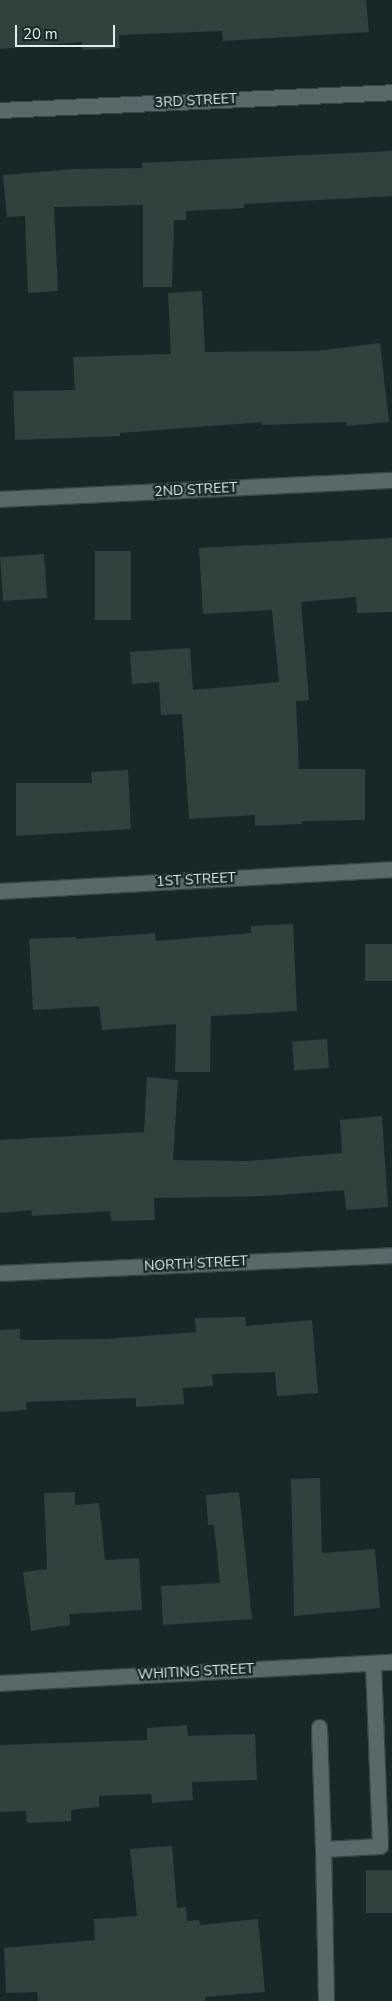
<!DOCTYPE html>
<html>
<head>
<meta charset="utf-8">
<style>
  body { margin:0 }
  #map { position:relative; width:392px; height:2001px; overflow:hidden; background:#182829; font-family:"Nunito Sans",sans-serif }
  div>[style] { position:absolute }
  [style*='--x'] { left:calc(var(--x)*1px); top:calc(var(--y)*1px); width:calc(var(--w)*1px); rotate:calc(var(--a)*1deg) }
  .building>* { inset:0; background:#31413d; transform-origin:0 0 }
  .roads { filter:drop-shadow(1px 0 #394546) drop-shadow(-1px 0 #394546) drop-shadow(0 1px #394546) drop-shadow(0 -1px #394546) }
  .minor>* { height:15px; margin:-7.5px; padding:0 7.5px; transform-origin:7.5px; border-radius:7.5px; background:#57696a }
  span { translate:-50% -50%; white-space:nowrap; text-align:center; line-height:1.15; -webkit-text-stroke:4.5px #182829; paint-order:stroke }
  .street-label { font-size:14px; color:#e3eded }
  .scale { position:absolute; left:15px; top:25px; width:100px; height:22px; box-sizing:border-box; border:2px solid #e3eded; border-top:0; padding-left:6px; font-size:15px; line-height:18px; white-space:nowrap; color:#e3eded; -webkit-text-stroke:4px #182829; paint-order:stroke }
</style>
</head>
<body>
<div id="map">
  <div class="building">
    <i style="clip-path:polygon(0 0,366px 0,369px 32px,223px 41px,222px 31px,119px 35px,120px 48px,82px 50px,82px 42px,0 49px)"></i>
    <i style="clip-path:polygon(392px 151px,392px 196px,244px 204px,244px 208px,186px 211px,186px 220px,174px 220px,172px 287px,143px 287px,143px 205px,54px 207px,58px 291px,28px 293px,25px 216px,7px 217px,3px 175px,74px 169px,142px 168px,142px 163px)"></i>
    <i style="clip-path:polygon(202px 291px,205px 352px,317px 351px,380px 343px,389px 422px,347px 426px,346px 422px,262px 425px,262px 422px,120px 433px,120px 436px,15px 440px,13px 391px,75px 390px,73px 357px,171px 354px,168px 293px)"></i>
    <i style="clip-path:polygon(392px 538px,392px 612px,357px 613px,356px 597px,301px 602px,309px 700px,296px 701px,299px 769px,365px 769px,365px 820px,302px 821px,302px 824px,255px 826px,255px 815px,189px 819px,182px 714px,161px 715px,159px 682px,132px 684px,130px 652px,190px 648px,193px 690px,279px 682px,272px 610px,203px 614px,199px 548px)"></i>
    <i style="left:95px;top:551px;width:36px;height:69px"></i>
    <i style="left:44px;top:554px;width:44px;height:44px;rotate:86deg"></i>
    <i style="clip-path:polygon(128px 770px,131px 829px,16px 836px,16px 783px,92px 783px,91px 772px)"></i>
    <i style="clip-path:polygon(293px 924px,297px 1011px,211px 1016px,210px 1072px,175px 1072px,176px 1024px,102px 1030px,99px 1006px,33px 1010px,29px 939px,76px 937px,76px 939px,155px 933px,156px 941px,251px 933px,251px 926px)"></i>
    <i style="left:392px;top:944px;width:37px;height:27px;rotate:90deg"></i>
    <i style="left:327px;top:1039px;width:29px;height:35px;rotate:86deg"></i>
    <i style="clip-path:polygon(147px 1077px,178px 1080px,173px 1160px,247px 1161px,342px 1153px,340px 1120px,382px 1116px,388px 1207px,346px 1210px,344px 1190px,266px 1196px,154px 1198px,155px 1220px,111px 1221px,110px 1211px,32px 1216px,31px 1210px,0 1213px,0 1140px,144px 1132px)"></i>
    <i style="clip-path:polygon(245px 1317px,246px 1326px,312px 1320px,318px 1393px,277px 1396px,275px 1372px,212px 1374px,213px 1386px,183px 1388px,184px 1404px,136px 1407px,136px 1398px,26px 1402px,27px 1410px,0 1412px,0 1330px,20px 1329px,20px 1339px,26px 1340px,106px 1339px,196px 1332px,195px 1318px)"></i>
    <i style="clip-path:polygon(320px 1478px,322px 1553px,375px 1549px,380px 1608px,294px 1616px,291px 1479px)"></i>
    <i style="clip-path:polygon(75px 1492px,75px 1505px,99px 1503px,105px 1560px,139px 1558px,142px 1610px,69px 1614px,70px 1625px,31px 1631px,23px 1572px,47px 1569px,44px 1493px)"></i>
    <i style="clip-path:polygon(239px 1492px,252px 1619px,163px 1625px,161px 1586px,220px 1583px,214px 1525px,208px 1525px,206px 1495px)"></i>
    <i style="clip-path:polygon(187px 1725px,188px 1736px,255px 1734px,257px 1780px,192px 1782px,193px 1800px,152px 1803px,151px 1794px,99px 1796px,99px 1807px,71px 1810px,71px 1821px,27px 1823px,26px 1811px,0 1812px,0 1745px,147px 1740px,147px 1728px)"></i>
    <i style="clip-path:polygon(172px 1846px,177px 1908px,186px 1907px,187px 1921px,199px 1920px,200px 1925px,258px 1919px,265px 1992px,205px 1997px,205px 2001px,38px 2001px,37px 1992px,6px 1993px,4px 1948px,95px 1940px,94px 1919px,137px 1916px,130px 1849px)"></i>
    <i style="left:366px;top:1870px;width:26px;height:43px"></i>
  </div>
  <div class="roads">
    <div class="minor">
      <i style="--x:0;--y:110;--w:392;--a:-2.6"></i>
      <i style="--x:0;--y:499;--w:392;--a:-2.8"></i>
      <i style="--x:0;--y:891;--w:393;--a:-3.2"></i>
      <i style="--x:0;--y:1273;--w:392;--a:-2.6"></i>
      <i style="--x:0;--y:1683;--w:393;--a:-3.1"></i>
      <i style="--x:319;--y:1727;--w:122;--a:88.1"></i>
      <i style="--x:326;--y:2001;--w:152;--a:-91.1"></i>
      <i style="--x:323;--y:1849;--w:57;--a:-3"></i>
      <i style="--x:380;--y:1846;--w:183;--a:-92.2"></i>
    </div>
  </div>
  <div class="street-label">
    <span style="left:196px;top:101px;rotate:-3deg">3RD STREET</span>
    <span style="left:196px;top:490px;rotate:-3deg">2ND STREET</span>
    <span style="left:196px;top:880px;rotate:-3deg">1ST STREET</span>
    <span style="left:196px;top:1264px;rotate:-3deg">NORTH STREET</span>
    <span style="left:196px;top:1672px;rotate:-3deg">WHITING STREET</span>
  </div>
  <div class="scale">20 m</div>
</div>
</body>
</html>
